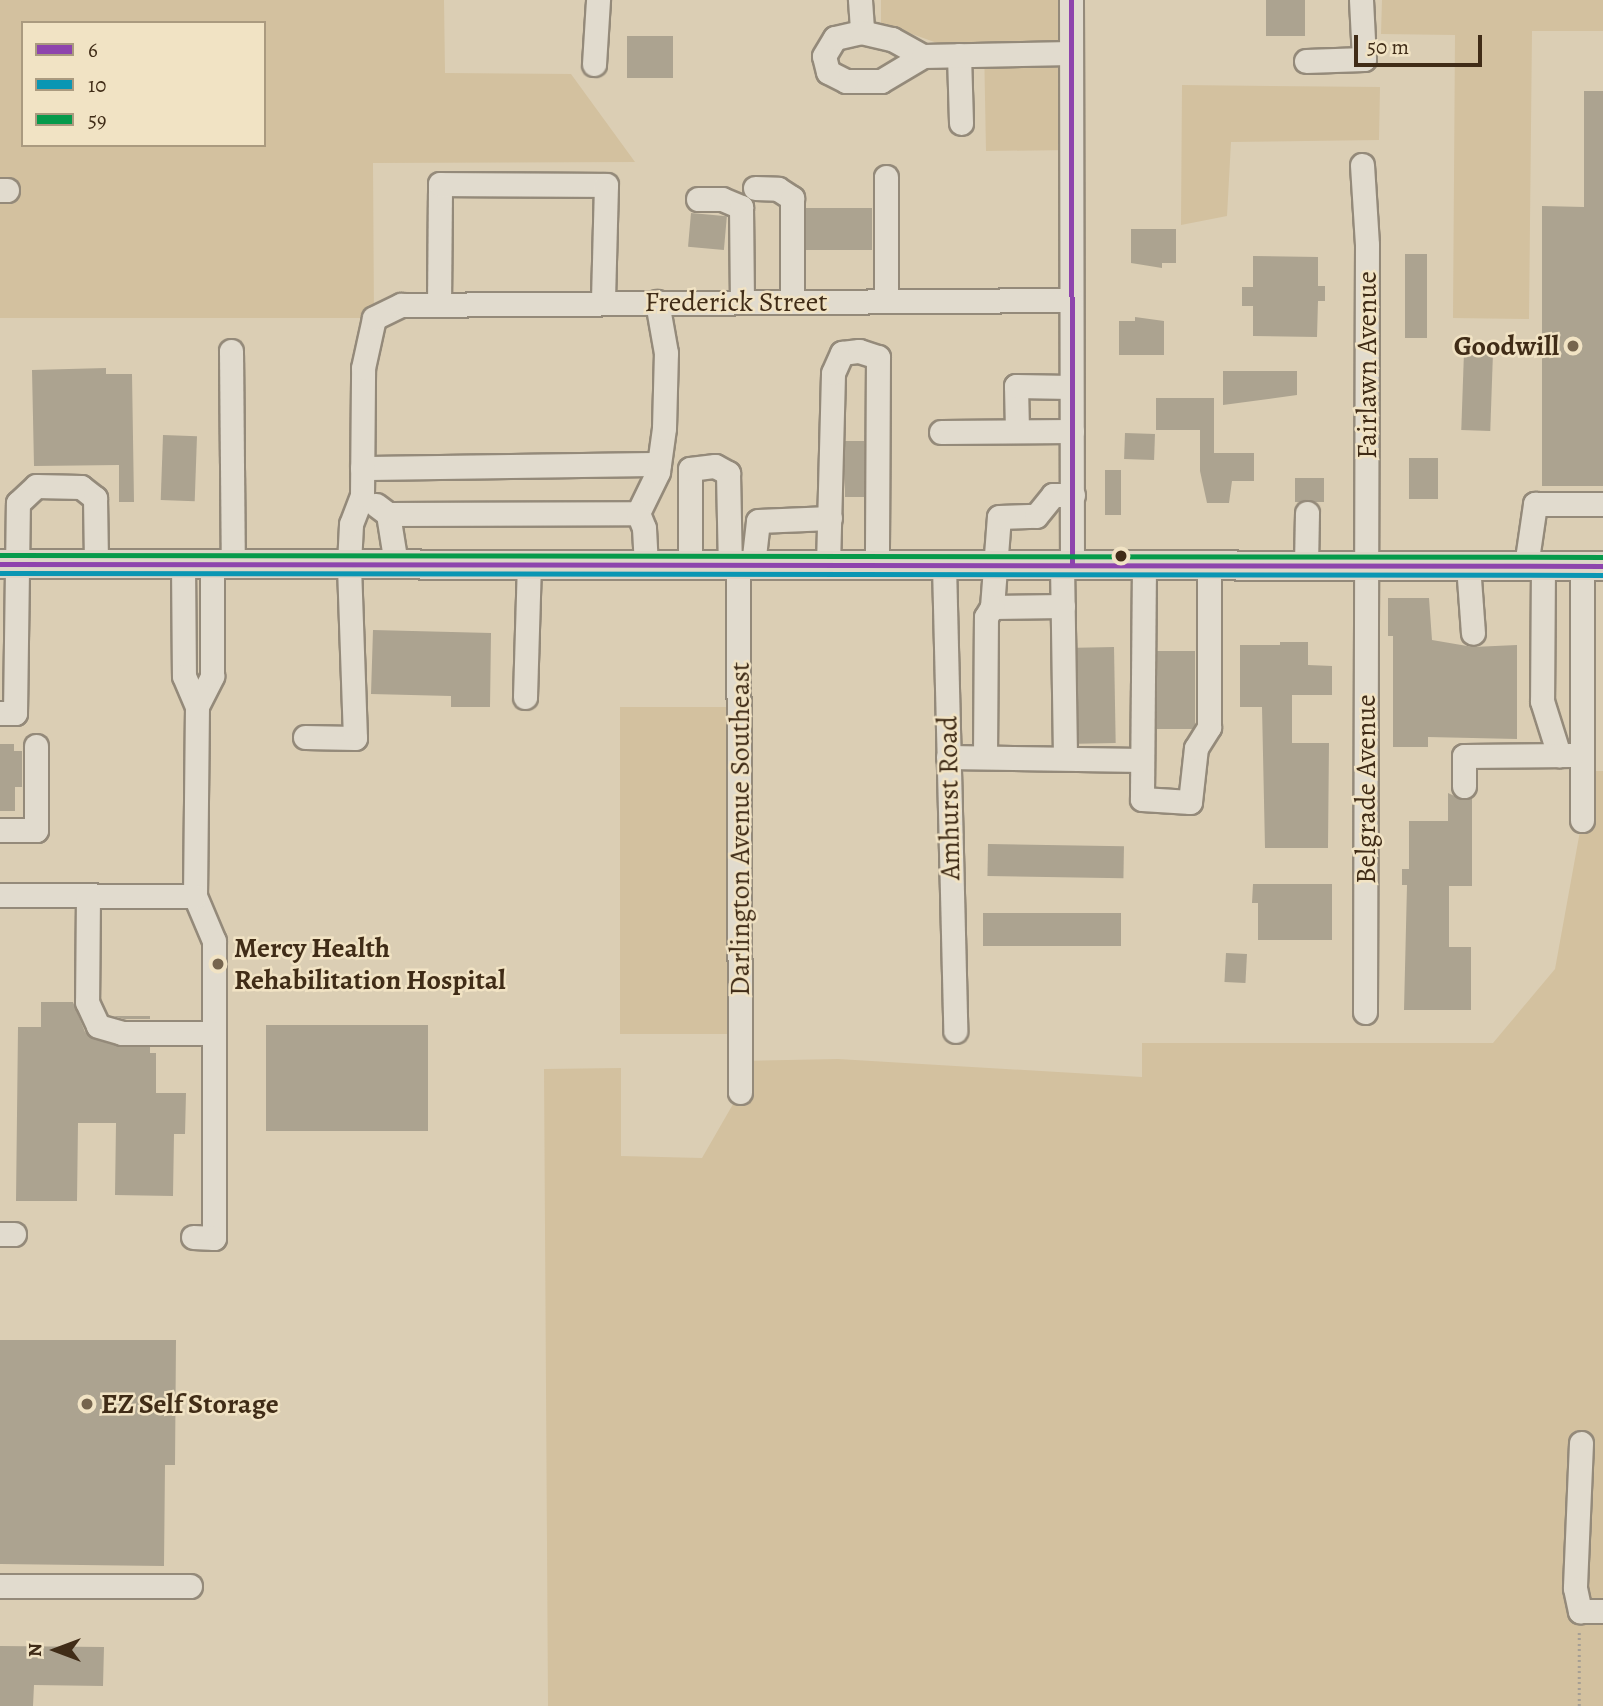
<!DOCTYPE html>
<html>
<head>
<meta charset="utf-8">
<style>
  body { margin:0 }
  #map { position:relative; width:1603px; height:1706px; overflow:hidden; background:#dbceb4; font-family:Alegreya,serif }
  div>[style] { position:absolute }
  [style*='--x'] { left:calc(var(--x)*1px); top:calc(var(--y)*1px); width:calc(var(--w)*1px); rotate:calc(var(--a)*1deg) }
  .green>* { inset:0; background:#d3c19f; transform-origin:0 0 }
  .building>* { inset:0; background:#aca390; transform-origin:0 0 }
  .path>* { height:2.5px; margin-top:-1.25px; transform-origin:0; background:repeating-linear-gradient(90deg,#a59e93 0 2px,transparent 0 5.5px) }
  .roads { filter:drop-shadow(2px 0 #948a7a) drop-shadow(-2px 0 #948a7a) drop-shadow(0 2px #948a7a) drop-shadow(0 -2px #948a7a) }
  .minor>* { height:23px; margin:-11.5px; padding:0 11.5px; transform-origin:11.5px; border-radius:11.5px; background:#e1dbce }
  .major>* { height:28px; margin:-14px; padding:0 14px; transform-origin:14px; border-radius:14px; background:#dcd5c7 }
  .bus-1>* { height:5px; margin:-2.5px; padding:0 2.5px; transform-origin:2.5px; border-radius:2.5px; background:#8e44ad }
  .bus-2>* { height:5px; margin:-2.5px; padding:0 2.5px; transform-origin:2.5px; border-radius:2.5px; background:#0a96b3 }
  .bus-3>* { height:5px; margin:-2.5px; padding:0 2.5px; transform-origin:2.5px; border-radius:2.5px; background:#069a4b }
  .dots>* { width:19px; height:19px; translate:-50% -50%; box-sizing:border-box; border:4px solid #f1e3c4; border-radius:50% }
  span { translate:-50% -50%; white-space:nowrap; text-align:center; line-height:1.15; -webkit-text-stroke:5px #f1e3c4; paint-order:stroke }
  .street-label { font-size:28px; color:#402c17 }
  .poi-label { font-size:28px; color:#402c17; font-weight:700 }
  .right { translate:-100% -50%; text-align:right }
  .left { translate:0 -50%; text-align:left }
  .legend { position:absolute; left:21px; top:21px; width:245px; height:126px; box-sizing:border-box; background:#f1e3c4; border:2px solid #aa9a7f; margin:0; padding:9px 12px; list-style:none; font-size:21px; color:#402c17 }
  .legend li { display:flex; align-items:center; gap:14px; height:35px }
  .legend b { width:35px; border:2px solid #aa9a7f }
  .north { position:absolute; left:21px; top:1615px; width:70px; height:70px; -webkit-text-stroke:5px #f1e3c4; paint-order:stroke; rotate:270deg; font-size:19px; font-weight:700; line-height:28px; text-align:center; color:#402c17 }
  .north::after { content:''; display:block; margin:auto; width:24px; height:32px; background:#402c17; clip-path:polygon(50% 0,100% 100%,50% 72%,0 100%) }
  .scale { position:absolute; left:1354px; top:35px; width:128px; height:32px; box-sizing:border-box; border:4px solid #402c17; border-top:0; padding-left:9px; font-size:21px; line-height:24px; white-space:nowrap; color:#402c17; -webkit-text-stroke:5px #f1e3c4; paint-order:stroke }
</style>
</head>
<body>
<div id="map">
  <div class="green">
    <i style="clip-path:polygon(evenodd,0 0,444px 0,445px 73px,571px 74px,635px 162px,373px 163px,374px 318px,0 318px,0 0,23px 23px,264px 23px,264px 145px,23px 145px,23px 23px)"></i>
    <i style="clip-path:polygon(881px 0,1071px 0,1071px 150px,986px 151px,984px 44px,940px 44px,881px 23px)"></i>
    <i style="clip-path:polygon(1382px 0,1603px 0,1603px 31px,1532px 31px,1529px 319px,1453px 318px,1455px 35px,1381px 34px)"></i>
    <i style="clip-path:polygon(1182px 85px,1380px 87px,1379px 140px,1231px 142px,1227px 216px,1181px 225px)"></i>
    <i style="left:740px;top:707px;width:327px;height:120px;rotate:90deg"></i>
    <i style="clip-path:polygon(1582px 771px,1603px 771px,1603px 1706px,548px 1706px,544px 1069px,621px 1068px,621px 1156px,702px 1158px,740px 1092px,740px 1061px,838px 1059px,1142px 1077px,1142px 1043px,1493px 1043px,1555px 969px,1582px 820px)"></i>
  </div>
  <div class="building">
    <i style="left:1266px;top:0;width:39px;height:36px"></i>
    <i style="left:627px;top:36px;width:46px;height:42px"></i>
    <i style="clip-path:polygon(1584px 91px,1603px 91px,1603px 486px,1542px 486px,1542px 206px,1584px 207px)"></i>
    <i style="left:806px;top:208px;width:66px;height:42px"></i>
    <i style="left:691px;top:213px;width:36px;height:34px;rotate:5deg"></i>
    <i style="clip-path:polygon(1131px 229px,1176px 229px,1176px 263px,1162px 263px,1162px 268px,1131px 263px)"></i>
    <i style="left:1405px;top:254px;width:22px;height:84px"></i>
    <i style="clip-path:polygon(1253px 256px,1318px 257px,1318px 286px,1325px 286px,1325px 301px,1318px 301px,1317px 337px,1253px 336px,1253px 306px,1242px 306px,1242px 287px,1253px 287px)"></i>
    <i style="clip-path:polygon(1135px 317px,1164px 321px,1164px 355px,1119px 355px,1119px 321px,1135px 321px)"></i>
    <i style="left:1464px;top:352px;width:29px;height:78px;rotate:2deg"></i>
    <i style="clip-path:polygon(106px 368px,106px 374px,132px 374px,134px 502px,119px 502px,119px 465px,34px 466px,32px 370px)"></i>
    <i style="clip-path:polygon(1223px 371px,1297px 371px,1297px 395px,1223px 405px)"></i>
    <i style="clip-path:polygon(1156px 398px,1214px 398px,1214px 453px,1254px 453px,1254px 481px,1232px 481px,1229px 503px,1207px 503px,1200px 471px,1200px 430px,1156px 430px)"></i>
    <i style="left:1125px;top:433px;width:30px;height:26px;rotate:2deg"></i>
    <i style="left:163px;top:435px;width:34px;height:65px;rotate:2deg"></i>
    <i style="left:845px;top:441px;width:19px;height:56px"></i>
    <i style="left:1409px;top:458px;width:29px;height:41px"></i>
    <i style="left:1105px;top:470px;width:16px;height:45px"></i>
    <i style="left:1295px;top:478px;width:29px;height:24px"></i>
    <i style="clip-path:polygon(1388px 598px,1429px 598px,1432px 640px,1473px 647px,1517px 645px,1517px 739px,1428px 737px,1428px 747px,1393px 747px,1393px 636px,1388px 636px)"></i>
    <i style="clip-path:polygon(373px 630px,491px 633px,490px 707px,451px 707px,451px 696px,371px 694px)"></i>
    <i style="clip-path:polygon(1280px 642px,1308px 642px,1308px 665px,1332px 666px,1332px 695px,1292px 695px,1292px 743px,1329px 743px,1328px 848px,1265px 848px,1262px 707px,1240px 707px,1240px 645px,1280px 645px)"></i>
    <i style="left:1114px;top:647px;width:96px;height:37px;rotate:89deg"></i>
    <i style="left:1157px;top:651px;width:38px;height:78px"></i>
    <i style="clip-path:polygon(0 744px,14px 744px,14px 751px,22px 751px,22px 787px,15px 787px,15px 811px,0 811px)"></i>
    <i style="clip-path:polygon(1448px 793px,1463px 800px,1472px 797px,1472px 886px,1449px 886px,1449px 947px,1471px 947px,1471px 1010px,1404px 1010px,1407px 885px,1402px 885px,1402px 869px,1409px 869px,1409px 821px,1448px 821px)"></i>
    <i style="left:988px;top:844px;width:136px;height:32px;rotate:1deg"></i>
    <i style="clip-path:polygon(1253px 884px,1332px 884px,1332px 940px,1258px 940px,1258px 903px,1252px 903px)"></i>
    <i style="left:983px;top:913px;width:138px;height:33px"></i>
    <i style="left:1226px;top:953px;width:21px;height:29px;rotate:3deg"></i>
    <i style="clip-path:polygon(41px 1002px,73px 1002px,85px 1032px,94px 1039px,122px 1047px,150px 1047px,150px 1053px,156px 1053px,156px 1093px,186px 1093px,185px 1134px,174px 1134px,173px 1196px,115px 1195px,116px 1123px,78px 1123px,77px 1201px,16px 1201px,18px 1027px,41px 1027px)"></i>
    <i style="clip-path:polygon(113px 1016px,150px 1016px,150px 1019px,124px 1019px)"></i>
    <i style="left:266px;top:1025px;width:162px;height:106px"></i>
    <i style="clip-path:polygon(0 1340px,176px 1340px,175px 1465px,165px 1465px,164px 1566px,0 1564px)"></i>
    <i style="clip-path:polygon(0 1646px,104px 1647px,103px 1686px,34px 1685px,33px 1706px,0 1706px)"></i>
  </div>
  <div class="path">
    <i style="--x:1579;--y:1706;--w:74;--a:-90"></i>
  </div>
  <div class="roads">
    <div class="minor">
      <i style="--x:860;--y:0;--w:32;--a:86"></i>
      <i style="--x:1071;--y:0;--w:565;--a:89.9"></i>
      <i style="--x:959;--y:55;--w:68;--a:88.3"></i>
      <i style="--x:923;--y:56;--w:49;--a:149.2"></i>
      <i style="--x:881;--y:81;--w:35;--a:180"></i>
      <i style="--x:846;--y:81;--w:20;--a:-153"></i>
      <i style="--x:828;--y:72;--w:16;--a:-104"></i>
      <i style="--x:824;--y:56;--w:21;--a:-59"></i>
      <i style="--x:835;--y:38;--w:27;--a:-13"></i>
      <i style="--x:861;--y:32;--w:32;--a:13"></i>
      <i style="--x:892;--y:39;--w:35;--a:29"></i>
      <i style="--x:923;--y:56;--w:148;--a:-1.2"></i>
      <i style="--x:1306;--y:61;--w:58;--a:-2"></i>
      <i style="--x:1364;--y:59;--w:59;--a:-92.9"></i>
      <i style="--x:594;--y:64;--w:64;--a:-86.4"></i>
      <i style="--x:1362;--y:165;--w:80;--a:86.4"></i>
      <i style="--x:1367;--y:245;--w:767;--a:90.15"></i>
      <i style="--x:886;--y:177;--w:124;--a:90"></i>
      <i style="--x:755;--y:188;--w:23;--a:2"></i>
      <i style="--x:778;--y:189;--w:17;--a:33"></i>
      <i style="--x:792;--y:198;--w:103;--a:90"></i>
      <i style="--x:0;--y:190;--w:7;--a:0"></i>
      <i style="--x:698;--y:199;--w:24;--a:0"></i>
      <i style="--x:722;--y:199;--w:21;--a:23"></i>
      <i style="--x:741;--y:207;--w:95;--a:89.4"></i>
      <i style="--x:439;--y:304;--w:120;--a:-89.5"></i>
      <i style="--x:440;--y:184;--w:166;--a:0.3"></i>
      <i style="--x:606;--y:185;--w:117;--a:91.5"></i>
      <i style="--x:231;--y:351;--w:213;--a:89.5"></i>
      <i style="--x:1017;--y:430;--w:44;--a:-91.3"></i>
      <i style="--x:1016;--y:386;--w:55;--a:1"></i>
      <i style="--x:941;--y:432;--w:131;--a:-0.4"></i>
      <i style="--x:362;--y:468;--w:297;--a:-0.8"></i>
      <i style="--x:376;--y:505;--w:15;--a:37"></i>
      <i style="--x:388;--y:514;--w:51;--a:80.9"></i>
      <i style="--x:638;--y:513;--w:46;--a:-64"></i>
      <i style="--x:658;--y:472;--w:44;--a:-82.2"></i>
      <i style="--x:664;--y:428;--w:75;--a:-88.5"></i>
      <i style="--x:666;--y:353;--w:52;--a:-100"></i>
      <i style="--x:388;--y:514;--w:250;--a:-0.2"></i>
      <i style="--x:638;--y:513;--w:16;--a:68"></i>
      <i style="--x:644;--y:528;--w:37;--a:87"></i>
      <i style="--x:183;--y:564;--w:112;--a:89.5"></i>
      <i style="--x:184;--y:676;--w:33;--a:67"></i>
      <i style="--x:197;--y:706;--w:190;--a:90.6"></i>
      <i style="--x:195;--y:896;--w:49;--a:67.1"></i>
      <i style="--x:214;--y:941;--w:297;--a:90"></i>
      <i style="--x:214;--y:1238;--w:21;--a:-177"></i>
      <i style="--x:690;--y:565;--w:96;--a:-90"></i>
      <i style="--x:690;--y:469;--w:25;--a:-7"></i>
      <i style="--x:715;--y:466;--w:15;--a:28"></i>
      <i style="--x:728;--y:473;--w:92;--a:88.8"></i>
      <i style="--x:738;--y:565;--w:527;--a:89.78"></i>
      <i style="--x:753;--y:565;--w:44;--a:-83.5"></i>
      <i style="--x:758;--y:521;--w:72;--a:-2.4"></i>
      <i style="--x:828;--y:565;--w:192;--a:-88.5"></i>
      <i style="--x:833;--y:373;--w:22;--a:-66"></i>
      <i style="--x:842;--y:353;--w:17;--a:-7"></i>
      <i style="--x:859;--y:351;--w:20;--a:18"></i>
      <i style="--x:878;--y:357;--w:208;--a:90.3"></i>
      <i style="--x:944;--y:565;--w:466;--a:88.6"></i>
      <i style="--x:1062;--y:565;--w:193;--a:89.1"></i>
      <i style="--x:1144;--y:565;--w:234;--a:90.5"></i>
      <i style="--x:1142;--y:799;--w:48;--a:3.6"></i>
      <i style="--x:1190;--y:802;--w:54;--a:-83.7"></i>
      <i style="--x:1196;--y:748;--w:25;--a:-58"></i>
      <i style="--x:1209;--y:727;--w:162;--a:-90"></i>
      <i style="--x:1306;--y:565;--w:52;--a:-88.9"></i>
      <i style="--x:1468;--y:565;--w:68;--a:85.8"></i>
      <i style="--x:1526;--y:566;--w:63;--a:-81.7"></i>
      <i style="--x:1535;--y:504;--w:68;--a:0"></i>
      <i style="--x:1543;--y:566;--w:135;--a:90.4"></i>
      <i style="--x:1542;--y:701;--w:57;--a:72.5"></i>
      <i style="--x:1582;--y:566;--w:254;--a:90"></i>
      <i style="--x:1063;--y:606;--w:71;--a:179.2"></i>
      <i style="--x:992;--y:607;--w:90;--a:-85.6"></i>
      <i style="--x:999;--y:517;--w:37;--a:-2"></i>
      <i style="--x:1036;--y:516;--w:27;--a:-51"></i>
      <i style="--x:1053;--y:495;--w:20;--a:0"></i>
      <i style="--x:525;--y:697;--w:132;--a:-88.3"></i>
      <i style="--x:197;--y:706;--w:34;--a:-63"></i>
      <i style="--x:212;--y:676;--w:112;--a:-90"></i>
      <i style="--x:0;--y:713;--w:15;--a:0"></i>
      <i style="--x:15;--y:713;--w:210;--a:-89.2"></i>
      <i style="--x:18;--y:503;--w:25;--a:-43"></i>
      <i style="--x:36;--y:486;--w:45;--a:1.3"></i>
      <i style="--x:81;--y:487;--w:18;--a:38"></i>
      <i style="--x:95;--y:498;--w:66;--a:89.1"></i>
      <i style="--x:305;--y:737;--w:50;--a:1.1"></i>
      <i style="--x:355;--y:738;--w:174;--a:-92"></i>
      <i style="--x:349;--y:564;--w:40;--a:-87.1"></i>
      <i style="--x:351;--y:524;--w:31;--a:-69"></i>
      <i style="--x:362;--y:495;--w:127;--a:-89.5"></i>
      <i style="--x:363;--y:368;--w:51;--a:-77.6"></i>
      <i style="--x:374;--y:318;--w:30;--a:-26"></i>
      <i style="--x:401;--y:305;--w:670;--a:-0.43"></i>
      <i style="--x:948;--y:757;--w:194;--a:0.9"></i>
      <i style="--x:985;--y:757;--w:140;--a:-89.6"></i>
      <i style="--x:986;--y:617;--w:12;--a:-59"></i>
      <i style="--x:1464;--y:786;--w:30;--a:-90"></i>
      <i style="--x:1464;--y:756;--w:108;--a:-0.5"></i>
      <i style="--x:0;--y:830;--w:36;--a:0"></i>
      <i style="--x:36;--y:830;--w:84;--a:-90"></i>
      <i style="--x:0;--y:895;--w:195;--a:0.3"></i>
      <i style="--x:88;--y:895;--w:107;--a:90.5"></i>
      <i style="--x:87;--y:1002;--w:26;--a:65"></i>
      <i style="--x:98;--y:1026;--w:25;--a:16"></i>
      <i style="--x:122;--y:1033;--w:92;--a:0"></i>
      <i style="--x:0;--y:1234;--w:14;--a:0"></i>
      <i style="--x:1581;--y:1443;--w:145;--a:92.4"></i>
      <i style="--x:1575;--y:1588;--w:24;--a:78"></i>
      <i style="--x:1580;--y:1611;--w:23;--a:0"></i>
      <i style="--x:0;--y:1586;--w:190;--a:0"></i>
    </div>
    <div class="major">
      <i style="--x:0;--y:564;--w:1603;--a:0.07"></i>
    </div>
  </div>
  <div class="bus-1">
    <i style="--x:1071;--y:0;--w:565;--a:89.9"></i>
    <i style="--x:0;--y:564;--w:1603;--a:0.07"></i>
  </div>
  <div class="bus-2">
    <i style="--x:0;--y:573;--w:1603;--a:0.07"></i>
  </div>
  <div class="bus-3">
    <i style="--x:0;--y:555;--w:1603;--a:0.07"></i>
  </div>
  <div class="dots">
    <i style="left:1573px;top:346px;background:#76654e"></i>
    <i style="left:1121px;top:556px;background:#402c17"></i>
    <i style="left:218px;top:964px;background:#76654e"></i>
    <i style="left:87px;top:1404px;background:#76654e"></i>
  </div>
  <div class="street-label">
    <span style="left:736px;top:302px">Frederick Street</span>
    <span style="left:1367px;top:365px;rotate:-90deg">Fairlawn Avenue</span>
    <span style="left:1366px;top:789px;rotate:-90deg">Belgrade Avenue</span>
    <span style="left:949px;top:798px;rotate:-91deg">Amhurst Road</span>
    <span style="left:740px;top:829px;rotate:-90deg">Darlington Avenue Southeast</span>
  </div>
  <div class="poi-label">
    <span class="right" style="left:1559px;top:346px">Goodwill</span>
    <span class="left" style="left:234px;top:964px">Mercy Health<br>Rehabilitation Hospital</span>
    <span class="left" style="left:101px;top:1404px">EZ Self Storage</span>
  </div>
  <ul class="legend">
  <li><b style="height:9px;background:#8e44ad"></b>6</li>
  <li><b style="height:9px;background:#0a96b3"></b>10</li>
  <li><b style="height:9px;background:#069a4b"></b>59</li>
  </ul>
  <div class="north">N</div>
  <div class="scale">50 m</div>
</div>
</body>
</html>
